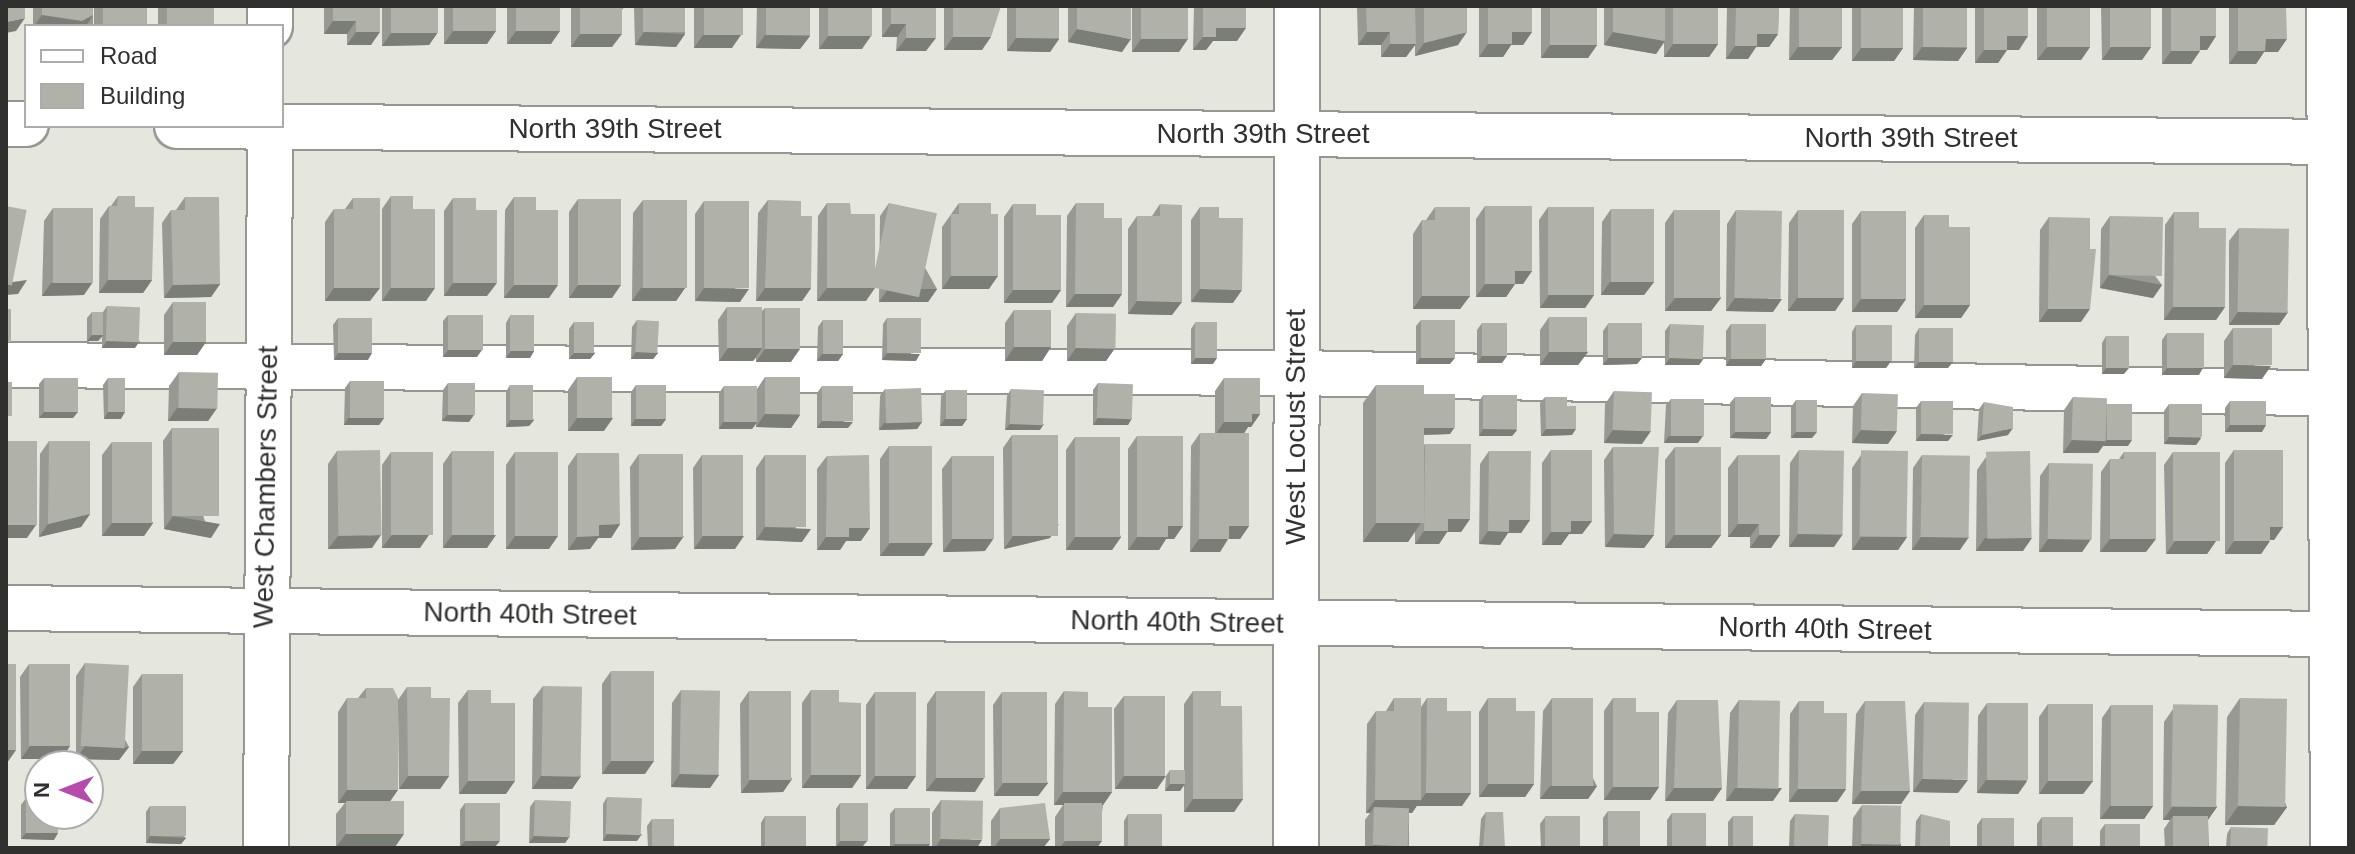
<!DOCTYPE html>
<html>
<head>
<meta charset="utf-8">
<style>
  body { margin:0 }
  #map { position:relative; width:2355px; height:854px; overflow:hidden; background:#e5e6de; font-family:Arial,sans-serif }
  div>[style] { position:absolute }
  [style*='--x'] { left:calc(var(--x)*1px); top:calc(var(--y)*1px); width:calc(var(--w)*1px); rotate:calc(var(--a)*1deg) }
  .roads { filter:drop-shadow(2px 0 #969790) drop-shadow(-2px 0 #969790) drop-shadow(0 2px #969790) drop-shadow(0 -2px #969790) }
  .minor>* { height:44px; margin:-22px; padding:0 22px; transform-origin:22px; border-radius:22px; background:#fff }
  .wall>* { inset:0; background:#979992; transform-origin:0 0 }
  .shaded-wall>* { inset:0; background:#7b7d77; transform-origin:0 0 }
  .building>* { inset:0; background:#b0b2aa; transform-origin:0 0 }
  span { translate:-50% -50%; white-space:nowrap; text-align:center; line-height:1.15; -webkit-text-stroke:6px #fff; paint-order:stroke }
  .street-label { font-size:28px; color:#30312e }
  .frame { position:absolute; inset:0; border:8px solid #30312e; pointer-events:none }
  .legend { position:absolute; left:24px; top:24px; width:260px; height:104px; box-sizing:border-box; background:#fff; border:2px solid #acadab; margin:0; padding:10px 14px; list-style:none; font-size:24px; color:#30312e }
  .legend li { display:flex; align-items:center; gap:16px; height:40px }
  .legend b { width:40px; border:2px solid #acadab }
  .north { position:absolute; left:24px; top:750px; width:80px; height:80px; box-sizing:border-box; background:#fff; border:2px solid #acadab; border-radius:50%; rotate:270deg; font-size:22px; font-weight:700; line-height:32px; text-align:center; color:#30312e }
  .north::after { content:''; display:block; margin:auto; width:28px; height:36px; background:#b64bad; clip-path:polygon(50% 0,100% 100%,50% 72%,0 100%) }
</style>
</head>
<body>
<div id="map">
  <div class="roads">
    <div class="minor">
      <i style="--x:270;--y:6;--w:20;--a:90"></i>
      <i style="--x:2329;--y:6;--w:842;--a:89.73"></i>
      <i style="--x:6;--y:124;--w:20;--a:0"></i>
      <i style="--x:177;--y:126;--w:2172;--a:0.42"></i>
      <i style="--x:6;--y:365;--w:1290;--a:0.36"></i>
      <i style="--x:1296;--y:373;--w:1053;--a:1.14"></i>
      <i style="--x:6;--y:608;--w:2343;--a:0.64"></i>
      <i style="--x:266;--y:848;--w:722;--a:-89.68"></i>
      <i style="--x:1296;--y:848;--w:842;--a:-89.93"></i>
    </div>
  </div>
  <div class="wall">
    <i style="left:33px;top:6px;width:60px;height:20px"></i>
    <i style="left:94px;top:6px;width:53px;height:20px"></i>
    <i style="left:158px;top:6px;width:56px;height:20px"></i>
    <i style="clip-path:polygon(324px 6px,380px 6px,371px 45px,347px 45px,347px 34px,324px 34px)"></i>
    <i style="clip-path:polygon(382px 6px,438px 6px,438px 32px,429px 45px,382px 46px)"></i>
    <i style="clip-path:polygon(444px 6px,496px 6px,487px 44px,444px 44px)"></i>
    <i style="clip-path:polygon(507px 6px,560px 6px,551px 44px,507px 44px)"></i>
    <i style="clip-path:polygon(571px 6px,625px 6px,622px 10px,612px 47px,571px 47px)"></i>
    <i style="clip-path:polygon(634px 6px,685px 6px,685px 34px,676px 47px,635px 45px)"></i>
    <i style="clip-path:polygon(694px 6px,743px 6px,732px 48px,694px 48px)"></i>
    <i style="clip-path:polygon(757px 6px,810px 6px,810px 36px,800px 49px,756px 48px)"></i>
    <i style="clip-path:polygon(819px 6px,872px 6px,862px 49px,819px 49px)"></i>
    <i style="clip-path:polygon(882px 6px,936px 6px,926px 51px,896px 51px,897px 37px,882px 37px)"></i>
    <i style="clip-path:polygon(944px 6px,1001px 6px,982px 50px,944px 50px)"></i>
    <i style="clip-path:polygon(1007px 6px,1059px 6px,1059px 39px,1050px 52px,1007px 51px)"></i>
    <i style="clip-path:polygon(1068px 6px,1125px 6px,1122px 52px,1068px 42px)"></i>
    <i style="clip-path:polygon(1132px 6px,1188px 6px,1179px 52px,1132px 52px)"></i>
    <i style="clip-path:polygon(1194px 6px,1246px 6px,1237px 41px,1213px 41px,1206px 50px,1193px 50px)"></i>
    <i style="clip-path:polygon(1357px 6px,1467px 6px,1458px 45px,1415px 56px,1415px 44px,1406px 57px,1381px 57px,1381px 45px,1358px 45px)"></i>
    <i style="clip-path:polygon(1479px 6px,1532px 6px,1532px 32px,1523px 45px,1511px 45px,1503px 57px,1479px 57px)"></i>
    <i style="clip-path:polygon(1541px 6px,1597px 6px,1597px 45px,1588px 58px,1541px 58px)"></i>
    <i style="clip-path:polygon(1604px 6px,1718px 6px,1718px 44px,1709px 57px,1664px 57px,1664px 42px,1656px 54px,1604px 45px)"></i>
    <i style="clip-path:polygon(1727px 6px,1779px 6px,1778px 34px,1769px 47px,1756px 47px,1748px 59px,1726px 59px)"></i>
    <i style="clip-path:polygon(1790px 6px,1842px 6px,1842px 47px,1832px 60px,1789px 60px)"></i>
    <i style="clip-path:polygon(1852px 6px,1903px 6px,1903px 48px,1894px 61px,1852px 61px)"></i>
    <i style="clip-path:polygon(1914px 6px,1967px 6px,1967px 48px,1958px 61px,1913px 60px)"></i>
    <i style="clip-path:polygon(1975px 6px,2028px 6px,2019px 50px,2007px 50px,1998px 63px,1975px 63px)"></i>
    <i style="clip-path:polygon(2037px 6px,2090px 6px,2090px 47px,2081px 60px,2037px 60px)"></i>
    <i style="clip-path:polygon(2101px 6px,2151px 6px,2151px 47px,2142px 60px,2102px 60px)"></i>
    <i style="clip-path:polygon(2162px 6px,2216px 6px,2216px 36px,2207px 50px,2200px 50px,2191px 64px,2162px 64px)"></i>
    <i style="clip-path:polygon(2229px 6px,2286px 6px,2278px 52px,2264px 52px,2256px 64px,2229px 64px)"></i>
    <i style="clip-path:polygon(118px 196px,152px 280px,143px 293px,99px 293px,100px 219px,109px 206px,111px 206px)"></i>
    <i style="clip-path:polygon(391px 196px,426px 301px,382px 301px,382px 209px)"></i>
    <i style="clip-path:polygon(185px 197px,220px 284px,211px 297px,164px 298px,162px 223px,171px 210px,176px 210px)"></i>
    <i style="clip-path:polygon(514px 197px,536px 210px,549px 298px,504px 298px,505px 210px)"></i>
    <i style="clip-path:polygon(353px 198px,370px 301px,325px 301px,325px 222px,334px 209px,345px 209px)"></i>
    <i style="clip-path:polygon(453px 198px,476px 210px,487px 296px,444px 296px,444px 211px)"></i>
    <i style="clip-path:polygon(578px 199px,612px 298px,569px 298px,569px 212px)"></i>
    <i style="clip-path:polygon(643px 200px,685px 288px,676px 301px,632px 301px,633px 213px)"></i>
    <i style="clip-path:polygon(768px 200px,801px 216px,811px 288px,802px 301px,756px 301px,758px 213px)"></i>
    <i style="clip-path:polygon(704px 201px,740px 302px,695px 301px,695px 214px)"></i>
    <i style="clip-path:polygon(827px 203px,851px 214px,866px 301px,817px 301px,818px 216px)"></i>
    <i style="clip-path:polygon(889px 203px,937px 289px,928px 302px,879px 302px,880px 216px)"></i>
    <i style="clip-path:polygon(959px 203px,989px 289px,942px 289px,942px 227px)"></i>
    <i style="clip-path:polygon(1076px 203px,1122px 294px,1113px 307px,1066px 307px,1067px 216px)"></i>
    <i style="clip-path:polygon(1013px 204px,1036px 215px,1061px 290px,1052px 303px,1004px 303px,1004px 217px)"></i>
    <i style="clip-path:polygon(1160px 204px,1172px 315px,1128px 314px,1128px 229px,1137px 216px,1152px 216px)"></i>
    <i style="clip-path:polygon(1485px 206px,1532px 271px,1523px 284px,1515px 284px,1506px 297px,1476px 297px,1476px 219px)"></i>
    <i style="clip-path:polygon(1200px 207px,1219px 218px,1233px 303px,1191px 302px,1191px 220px)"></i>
    <i style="clip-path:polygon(1435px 207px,1470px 296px,1460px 309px,1413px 309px,1413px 234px,1422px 220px,1426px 220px)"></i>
    <i style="clip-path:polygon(1548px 207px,1594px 295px,1585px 308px,1540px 308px,1539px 220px)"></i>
    <i style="clip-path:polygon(53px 208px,84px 295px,42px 296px,44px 221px)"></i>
    <i style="clip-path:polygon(1611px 209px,1654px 282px,1644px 295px,1601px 295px,1602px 222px)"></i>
    <i style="clip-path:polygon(1674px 210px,1721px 298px,1711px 311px,1665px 311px,1665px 223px)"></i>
    <i style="clip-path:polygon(1736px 210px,1773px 312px,1726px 311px,1727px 224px)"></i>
    <i style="clip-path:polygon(1798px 210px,1844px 298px,1835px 311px,1788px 311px,1789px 223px)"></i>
    <i style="clip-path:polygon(1861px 211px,1906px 299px,1897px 312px,1852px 312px,1852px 224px)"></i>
    <i style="clip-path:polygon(2174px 212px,2199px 228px,2225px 307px,2216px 320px,2164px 320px,2165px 225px)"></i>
    <i style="clip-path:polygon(1924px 215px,1970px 305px,1961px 318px,1915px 318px,1915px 228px)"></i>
    <i style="clip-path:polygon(2110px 216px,2162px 285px,2153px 298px,2100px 288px,2101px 229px)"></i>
    <i style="clip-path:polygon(2049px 217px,2081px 322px,2039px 322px,2040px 230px)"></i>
    <i style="clip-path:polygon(2239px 228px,2288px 312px,2279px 325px,2229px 325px,2229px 241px)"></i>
    <i style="clip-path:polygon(173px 302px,206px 342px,197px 355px,164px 355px,164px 315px)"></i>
    <i style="clip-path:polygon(107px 306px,135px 348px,102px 348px,102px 337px,98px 341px,87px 341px,87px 318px,92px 312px,103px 312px)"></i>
    <i style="clip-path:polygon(727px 307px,762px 311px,765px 308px,791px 362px,756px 362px,756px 358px,753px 361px,719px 361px,718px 320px)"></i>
    <i style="clip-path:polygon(1014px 310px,1051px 347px,1042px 361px,1005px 361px,1005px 323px)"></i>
    <i style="clip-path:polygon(1076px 313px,1115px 348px,1106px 361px,1067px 361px,1067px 326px)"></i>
    <i style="clip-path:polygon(448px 315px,477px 357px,443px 357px,443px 321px)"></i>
    <i style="clip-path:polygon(510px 316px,534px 351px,530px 358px,506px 358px,506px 323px)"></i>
    <i style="clip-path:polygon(1549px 317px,1588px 352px,1578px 365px,1540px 365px,1540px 330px)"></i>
    <i style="clip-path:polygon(338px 318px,368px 360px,334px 360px,333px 325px)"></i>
    <i style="clip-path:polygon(887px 318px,916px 361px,882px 360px,883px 324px)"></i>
    <i style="clip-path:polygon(637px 320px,658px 353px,653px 359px,631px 359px,632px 327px)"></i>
    <i style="clip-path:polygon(823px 320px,843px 354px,838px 361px,817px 361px,818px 327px)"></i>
    <i style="clip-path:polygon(1421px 320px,1450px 364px,1416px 364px,1416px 326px)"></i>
    <i style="clip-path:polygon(574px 322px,595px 353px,590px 359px,569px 359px,569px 329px)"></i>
    <i style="clip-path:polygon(1195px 323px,1213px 364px,1191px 364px,1191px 329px)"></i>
    <i style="clip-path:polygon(1482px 323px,1502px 363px,1477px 363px,1477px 330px)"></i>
    <i style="clip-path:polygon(1608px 324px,1642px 358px,1637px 364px,1603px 365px,1603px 331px)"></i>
    <i style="clip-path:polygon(1670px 324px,1704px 358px,1699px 365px,1665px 365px,1665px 331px)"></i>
    <i style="clip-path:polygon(1731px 324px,1766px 359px,1761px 366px,1726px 366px,1726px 331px)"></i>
    <i style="clip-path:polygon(1856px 325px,1891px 361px,1886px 368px,1852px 368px,1852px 332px)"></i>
    <i style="clip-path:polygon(1919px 328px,1948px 368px,1914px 368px,1915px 335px)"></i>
    <i style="clip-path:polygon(2233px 328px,2262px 379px,2224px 378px,2224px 341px)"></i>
    <i style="clip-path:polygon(2167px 333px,2199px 375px,2162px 375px,2162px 340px)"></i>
    <i style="clip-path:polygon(2106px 336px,2124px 374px,2102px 374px,2102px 343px)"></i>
    <i style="clip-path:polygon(179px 372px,217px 408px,208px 421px,168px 421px,169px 386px)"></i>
    <i style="clip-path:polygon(577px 377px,604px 431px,568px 431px,568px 390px)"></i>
    <i style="clip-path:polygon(765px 377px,800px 415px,791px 428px,756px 427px,756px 424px,752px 429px,719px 429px,719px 393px,724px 386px,757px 389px)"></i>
    <i style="clip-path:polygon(44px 378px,73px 418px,39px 418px,39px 384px)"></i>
    <i style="clip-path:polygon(108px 378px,121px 419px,104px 419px,103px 385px)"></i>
    <i style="clip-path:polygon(1224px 378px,1260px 414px,1251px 427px,1248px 427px,1244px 433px,1249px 526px,1240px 539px,1228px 539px,1220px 552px,1190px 552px,1191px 446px,1200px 433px,1215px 433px,1215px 391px)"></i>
    <i style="clip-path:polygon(350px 381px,384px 418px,379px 425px,344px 425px,345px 388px)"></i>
    <i style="clip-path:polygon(448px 383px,469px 422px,442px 421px,443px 390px)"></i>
    <i style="clip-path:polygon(1098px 383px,1132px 418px,1128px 425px,1093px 425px,1093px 390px)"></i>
    <i style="clip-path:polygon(510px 385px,534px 420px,529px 426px,506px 427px,506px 392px)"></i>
    <i style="clip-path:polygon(636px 385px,666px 419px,661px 426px,631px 426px,631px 392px)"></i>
    <i style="clip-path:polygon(1376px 385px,1424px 394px,1450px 434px,1423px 435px,1423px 446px,1425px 444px,1470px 519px,1461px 532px,1447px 532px,1439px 544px,1415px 544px,1415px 531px,1408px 542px,1363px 542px,1363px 403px)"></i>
    <i style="clip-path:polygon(822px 386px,848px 428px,817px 428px,817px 393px)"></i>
    <i style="clip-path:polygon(885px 389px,922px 422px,917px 429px,879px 430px,880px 396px)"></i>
    <i style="clip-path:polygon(1011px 389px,1040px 430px,1005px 430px,1007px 396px)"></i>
    <i style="clip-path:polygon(946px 390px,967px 419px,962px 426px,940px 426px,941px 396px)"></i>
    <i style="clip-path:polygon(1614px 391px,1642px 444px,1604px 443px,1605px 404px)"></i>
    <i style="clip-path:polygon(1862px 393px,1888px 444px,1852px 443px,1853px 406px)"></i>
    <i style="clip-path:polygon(1483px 395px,1517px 430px,1512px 436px,1479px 436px,1479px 402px)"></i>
    <i style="clip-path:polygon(1545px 397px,1572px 435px,1541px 436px,1540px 403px)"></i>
    <i style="clip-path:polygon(1735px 397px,1771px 432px,1766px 439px,1730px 438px,1730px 403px)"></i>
    <i style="clip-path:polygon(2073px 397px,2107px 404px,2128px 446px,2103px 446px,2098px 453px,2063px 453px,2064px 410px)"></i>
    <i style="clip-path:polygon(1671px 399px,1698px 443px,1664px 443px,1666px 405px)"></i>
    <i style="clip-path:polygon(1796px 400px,1812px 438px,1791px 438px,1791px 407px)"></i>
    <i style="clip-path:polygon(1921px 401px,1948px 441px,1916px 441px,1916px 408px)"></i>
    <i style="clip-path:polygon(2230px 401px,2262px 432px,2225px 432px,2225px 408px)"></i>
    <i style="clip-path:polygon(1984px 402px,2008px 435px,1977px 441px,1979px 409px)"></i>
    <i style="clip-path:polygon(2169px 404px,2201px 438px,2196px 445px,2164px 444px,2164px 411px)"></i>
    <i style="clip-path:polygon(172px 428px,211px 538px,164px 529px,163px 441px)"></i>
    <i style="clip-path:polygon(1012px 435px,1050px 538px,1004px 549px,1003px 448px)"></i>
    <i style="clip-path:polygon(1137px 436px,1183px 526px,1174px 539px,1166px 539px,1159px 550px,1128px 550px,1128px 449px)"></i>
    <i style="clip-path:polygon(1075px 437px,1121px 537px,1112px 550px,1066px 550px,1066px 450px)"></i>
    <i style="clip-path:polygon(49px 441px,90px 514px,81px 527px,39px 537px,40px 454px)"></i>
    <i style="clip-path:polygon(112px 442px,153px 523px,144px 536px,102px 536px,102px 455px)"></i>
    <i style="clip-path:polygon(889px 446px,924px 556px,880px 556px,880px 459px)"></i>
    <i style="clip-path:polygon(1613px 447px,1654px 535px,1644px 548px,1605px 547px,1604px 460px)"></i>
    <i style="clip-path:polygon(1675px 447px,1721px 535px,1711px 548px,1665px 548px,1665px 460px)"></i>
    <i style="clip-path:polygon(1551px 450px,1592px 521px,1582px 534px,1569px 534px,1561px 545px,1542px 545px,1542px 463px)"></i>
    <i style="clip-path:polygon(1799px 450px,1834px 547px,1789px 547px,1790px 463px)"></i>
    <i style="clip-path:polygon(2234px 450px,2283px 527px,2274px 540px,2270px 540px,2261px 554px,2225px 554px,2225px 463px)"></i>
    <i style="clip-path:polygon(337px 451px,372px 548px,328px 549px,328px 464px)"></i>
    <i style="clip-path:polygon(452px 451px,487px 548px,443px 548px,443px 464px)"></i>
    <i style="clip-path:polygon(1489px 451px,1530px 520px,1521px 533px,1508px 533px,1500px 545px,1479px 544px,1480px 464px)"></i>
    <i style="clip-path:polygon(391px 452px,420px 548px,382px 548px,382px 465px)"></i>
    <i style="clip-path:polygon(515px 452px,549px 549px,506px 549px,506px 465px)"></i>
    <i style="clip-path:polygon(2124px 452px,2146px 552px,2100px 552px,2101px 472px,2110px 459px,2119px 459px)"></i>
    <i style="clip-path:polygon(2173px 452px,2216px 541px,2207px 554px,2166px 554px,2164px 465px)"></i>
    <i style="clip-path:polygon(577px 453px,620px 524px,611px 538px,598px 538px,590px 549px,568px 550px,568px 466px)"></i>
    <i style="clip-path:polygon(639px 454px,675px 549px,631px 550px,630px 467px)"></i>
    <i style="clip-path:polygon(702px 455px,735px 549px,694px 549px,693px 468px)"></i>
    <i style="clip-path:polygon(765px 455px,802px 542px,756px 540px,756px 468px)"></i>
    <i style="clip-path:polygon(1738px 455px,1780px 535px,1771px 548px,1750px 548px,1750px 537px,1728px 537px,1728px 468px)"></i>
    <i style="clip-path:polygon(1861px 455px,1907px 537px,1898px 550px,1852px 550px,1852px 468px)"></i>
    <i style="clip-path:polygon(1922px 455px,1960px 550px,1912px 550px,1913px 468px)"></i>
    <i style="clip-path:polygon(827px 456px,861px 541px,846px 541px,840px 550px,817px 550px,817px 469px)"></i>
    <i style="clip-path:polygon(952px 456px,985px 551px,943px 552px,942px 469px)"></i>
    <i style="clip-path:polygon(1986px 457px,2023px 551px,1976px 551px,1977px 470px)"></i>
    <i style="clip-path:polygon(2049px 463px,2091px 539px,2082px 552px,2039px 552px,2040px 476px)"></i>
    <i style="clip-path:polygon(85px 663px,129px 747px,119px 760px,76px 759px,76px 676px)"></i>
    <i style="clip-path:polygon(29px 664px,70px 746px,61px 759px,21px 759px,20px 677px)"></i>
    <i style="clip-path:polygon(611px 671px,645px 774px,602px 774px,602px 684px)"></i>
    <i style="clip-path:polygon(142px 674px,183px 751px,173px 764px,133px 764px,133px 687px)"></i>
    <i style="clip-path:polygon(543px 686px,581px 776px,572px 789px,532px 789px,533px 699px)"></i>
    <i style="clip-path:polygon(407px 687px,431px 698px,449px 776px,440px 789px,399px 789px,398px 707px,390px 801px,395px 847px,336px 847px,336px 814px,345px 803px,338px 803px,338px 712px,347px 698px,358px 698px,366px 688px,398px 700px)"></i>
    <i style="clip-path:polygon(468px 690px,491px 703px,506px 794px,459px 794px,458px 703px)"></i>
    <i style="clip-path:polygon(681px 690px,719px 775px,710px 788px,671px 787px,672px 703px)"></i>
    <i style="clip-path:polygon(811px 690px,839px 702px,861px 775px,852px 788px,802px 788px,802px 703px)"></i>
    <i style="clip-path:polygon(749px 691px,792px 779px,783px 792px,741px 793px,740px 704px)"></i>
    <i style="clip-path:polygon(936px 691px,975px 792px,926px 791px,927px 704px)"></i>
    <i style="clip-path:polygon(1064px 691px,1088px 707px,1112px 792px,1103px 805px,1097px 848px,1055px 848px,1055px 817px,1063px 805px,1054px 805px,1055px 704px)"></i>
    <i style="clip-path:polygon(1193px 691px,1221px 706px,1243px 799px,1234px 812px,1184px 812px,1184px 785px,1180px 791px,1165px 791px,1166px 776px,1170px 770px,1184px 770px,1184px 704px)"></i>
    <i style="clip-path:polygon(875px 692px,907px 789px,866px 789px,866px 705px)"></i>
    <i style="clip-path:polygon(1002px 692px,1048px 783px,1038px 796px,994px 796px,993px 705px)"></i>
    <i style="clip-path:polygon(1124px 696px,1157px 789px,1115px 789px,1114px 709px)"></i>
    <i style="clip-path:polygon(1394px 698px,1421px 707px,1427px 698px,1447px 711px,1462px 806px,1417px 806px,1417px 805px,1412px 813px,1409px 813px,1409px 846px,1408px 848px,1365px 848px,1365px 820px,1370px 813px,1366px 813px,1367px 724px,1376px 711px,1386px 711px)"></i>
    <i style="clip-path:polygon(1488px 698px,1516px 711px,1534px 784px,1525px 797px,1479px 797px,1479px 712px)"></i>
    <i style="clip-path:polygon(1552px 698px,1597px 786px,1588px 799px,1540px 799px,1543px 711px)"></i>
    <i style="clip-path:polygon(1613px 698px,1636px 712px,1659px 787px,1650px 800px,1604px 800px,1604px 711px)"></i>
    <i style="clip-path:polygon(2240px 698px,2287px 807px,2274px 825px,2225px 825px,2227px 717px)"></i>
    <i style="clip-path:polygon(1677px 700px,1722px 788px,1713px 801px,1665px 801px,1668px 713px)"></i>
    <i style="clip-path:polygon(1739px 700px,1773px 801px,1726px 801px,1730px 713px)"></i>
    <i style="clip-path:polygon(1799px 701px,1824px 713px,1846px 789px,1837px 802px,1789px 802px,1790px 714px)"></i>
    <i style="clip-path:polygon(1865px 701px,1910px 791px,1901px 804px,1852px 804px,1856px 714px)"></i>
    <i style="clip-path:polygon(1924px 702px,1958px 793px,1913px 792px,1915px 715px)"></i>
    <i style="clip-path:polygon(1987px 703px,2027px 781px,2018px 794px,1977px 793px,1978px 716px)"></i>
    <i style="clip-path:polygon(2048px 704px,2093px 781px,2083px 794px,2039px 794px,2039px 717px)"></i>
    <i style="clip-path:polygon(2111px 705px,2153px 806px,2144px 819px,2100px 819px,2102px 718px)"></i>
    <i style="clip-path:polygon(2173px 709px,2217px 807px,2208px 819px,2209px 848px,2165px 848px,2164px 829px,2170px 820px,2163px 820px,2164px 722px)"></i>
    <i style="clip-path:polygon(607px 797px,637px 841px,603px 841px,603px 804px)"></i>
    <i style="clip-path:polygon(26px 798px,54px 840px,21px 839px,21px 805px)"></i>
    <i style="clip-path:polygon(535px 800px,570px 836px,565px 843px,529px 843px,530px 807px)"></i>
    <i style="clip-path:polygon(941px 800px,977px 848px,932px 848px,932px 813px)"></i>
    <i style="clip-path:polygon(465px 803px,495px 847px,460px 847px,460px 810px)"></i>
    <i style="clip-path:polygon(840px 803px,867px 841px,862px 847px,836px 847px,836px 809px)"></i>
    <i style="clip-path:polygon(1862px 805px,1901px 844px,1899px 848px,1852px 848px,1853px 818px)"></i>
    <i style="clip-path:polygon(150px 806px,186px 838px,181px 844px,146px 843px,146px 812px)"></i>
    <i style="clip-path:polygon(895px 808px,930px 844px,927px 848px,890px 848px,890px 814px)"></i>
    <i style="clip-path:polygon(1000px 808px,1050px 839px,1043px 848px,991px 848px,991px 821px)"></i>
    <i style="clip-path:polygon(1608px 811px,1640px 848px,1603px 848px,1603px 818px)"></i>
    <i style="clip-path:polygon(1486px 812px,1505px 848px,1479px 848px,1481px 819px)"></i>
    <i style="clip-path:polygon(1672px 813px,1706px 848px,1667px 848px,1667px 820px)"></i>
    <i style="clip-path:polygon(1128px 814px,1160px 848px,1124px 848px,1124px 821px)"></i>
    <i style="clip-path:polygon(1795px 814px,1829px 848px,1789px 848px,1790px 821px)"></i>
    <i style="clip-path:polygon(1921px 814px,1950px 848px,1915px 848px,1916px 821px)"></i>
    <i style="clip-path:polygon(765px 816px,806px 848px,761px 848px,761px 823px)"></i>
    <i style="clip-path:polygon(1733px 816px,1753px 848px,1728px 848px,1728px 822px)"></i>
    <i style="clip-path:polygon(1545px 817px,1580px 848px,1541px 848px,1540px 824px)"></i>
    <i style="clip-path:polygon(2042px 817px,2073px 848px,2037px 848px,2037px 824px)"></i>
    <i style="clip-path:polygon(1982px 818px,2014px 848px,1977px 848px,1977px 825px)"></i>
    <i style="clip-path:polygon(652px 819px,674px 847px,673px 848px,648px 848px,647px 826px)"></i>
    <i style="clip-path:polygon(2105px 824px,2140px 848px,2100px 848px,2100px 831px)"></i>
    <i style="clip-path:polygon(2231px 827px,2267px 848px,2226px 848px,2227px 834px)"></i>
  </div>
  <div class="shaded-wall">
    <i style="clip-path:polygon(42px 15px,93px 15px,86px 26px,34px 26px)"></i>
    <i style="clip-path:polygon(25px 18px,16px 31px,6px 33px,6px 22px)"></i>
    <i style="clip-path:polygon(333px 21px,356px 21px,347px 34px,324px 34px)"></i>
    <i style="clip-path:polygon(891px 24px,906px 24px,897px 37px,882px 37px)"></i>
    <i style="clip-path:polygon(1216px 28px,1246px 28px,1237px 41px,1213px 41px,1206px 50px,1193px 50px,1203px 37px)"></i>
    <i style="clip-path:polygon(1077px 29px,1131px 39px,1122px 52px,1068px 42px)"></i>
    <i style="clip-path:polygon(453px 31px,496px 31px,487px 44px,444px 44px)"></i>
    <i style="clip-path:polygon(516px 31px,560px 31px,551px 44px,507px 44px)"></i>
    <i style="clip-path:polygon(356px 32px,380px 32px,371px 45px,347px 45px)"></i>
    <i style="clip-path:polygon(438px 32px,429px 45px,382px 46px,391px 33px)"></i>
    <i style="clip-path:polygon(644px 32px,685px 34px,676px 47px,635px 45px)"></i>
    <i style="clip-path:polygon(1367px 32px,1390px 32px,1381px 45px,1358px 45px)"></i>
    <i style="clip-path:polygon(1467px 32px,1458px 45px,1415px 56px,1424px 43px)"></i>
    <i style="clip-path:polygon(1512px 32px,1532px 32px,1523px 45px,1511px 45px,1503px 57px,1479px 57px,1488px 44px)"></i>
    <i style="clip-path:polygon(1613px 32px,1665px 41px,1656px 54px,1604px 45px)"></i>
    <i style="clip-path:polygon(580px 34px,622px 34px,612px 47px,571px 47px)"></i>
    <i style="clip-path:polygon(1757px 34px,1778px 34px,1769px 47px,1756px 47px,1748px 59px,1726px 59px,1735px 46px)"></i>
    <i style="clip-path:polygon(703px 35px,741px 35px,732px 48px,694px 48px)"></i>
    <i style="clip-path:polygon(765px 35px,810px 36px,800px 49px,756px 48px)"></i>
    <i style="clip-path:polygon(828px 36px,871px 36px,862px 49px,819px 49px)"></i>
    <i style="clip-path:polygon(2007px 36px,2028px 36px,2019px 50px,1998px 50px)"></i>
    <i style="clip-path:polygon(2200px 36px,2216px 36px,2207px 50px,2191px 50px)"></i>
    <i style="clip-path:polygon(953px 37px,991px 37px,982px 50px,944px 50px)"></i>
    <i style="clip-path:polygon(906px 38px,936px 38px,926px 51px,896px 51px)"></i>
    <i style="clip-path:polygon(1016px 38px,1059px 39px,1050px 52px,1007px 51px)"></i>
    <i style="clip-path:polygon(1141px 39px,1188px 39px,1179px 52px,1132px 52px)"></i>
    <i style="clip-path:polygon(2266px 39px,2287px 39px,2278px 52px,2264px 52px,2256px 64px,2229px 64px,2238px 51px)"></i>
    <i style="clip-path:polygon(1390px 44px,1416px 44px,1406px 57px,1381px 57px)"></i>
    <i style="clip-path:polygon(1673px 44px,1718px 44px,1709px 57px,1664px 57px)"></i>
    <i style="clip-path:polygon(1550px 45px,1597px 45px,1588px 58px,1541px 58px)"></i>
    <i style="clip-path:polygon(1798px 47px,1842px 47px,1832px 60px,1789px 60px)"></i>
    <i style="clip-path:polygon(1922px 47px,1967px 48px,1958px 61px,1913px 60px)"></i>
    <i style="clip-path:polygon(2047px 47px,2090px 47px,2081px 60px,2037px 60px)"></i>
    <i style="clip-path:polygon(2111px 47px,2151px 47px,2142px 60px,2102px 60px)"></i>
    <i style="clip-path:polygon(1861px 48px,1903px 48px,1894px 61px,1852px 61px)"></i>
    <i style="clip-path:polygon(1984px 50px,2007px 50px,1998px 63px,1975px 63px)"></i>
    <i style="clip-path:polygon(2171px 51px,2200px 51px,2191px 64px,2162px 64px)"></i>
    <i style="clip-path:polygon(1515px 271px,1532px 271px,1523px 284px,1515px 284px,1506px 297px,1476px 297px,1485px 284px)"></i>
    <i style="clip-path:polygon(2109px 275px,2162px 285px,2153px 298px,2100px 288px)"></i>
    <i style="clip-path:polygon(951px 276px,998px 276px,989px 289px,942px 289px)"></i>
    <i style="clip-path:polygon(27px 280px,18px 294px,6px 295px,6px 283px)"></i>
    <i style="clip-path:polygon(108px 280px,152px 280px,143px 293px,99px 293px)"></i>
    <i style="clip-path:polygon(93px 282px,84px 295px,42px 296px,51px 283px)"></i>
    <i style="clip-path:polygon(1610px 282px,1654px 282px,1644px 295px,1601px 295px)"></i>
    <i style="clip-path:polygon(453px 283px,497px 283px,487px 296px,444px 296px)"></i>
    <i style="clip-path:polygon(220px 284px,211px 297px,164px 298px,173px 285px)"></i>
    <i style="clip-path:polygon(514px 285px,558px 285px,549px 298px,504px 298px)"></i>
    <i style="clip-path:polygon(578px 285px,621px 285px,612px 298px,569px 298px)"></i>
    <i style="clip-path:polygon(334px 288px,380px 288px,370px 301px,325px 301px)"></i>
    <i style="clip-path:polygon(391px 288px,435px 288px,426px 301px,382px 301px)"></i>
    <i style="clip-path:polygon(641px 288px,685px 288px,676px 301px,632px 301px)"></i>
    <i style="clip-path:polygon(704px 288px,749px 289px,740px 302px,695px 301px)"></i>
    <i style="clip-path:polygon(765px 288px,811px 288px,802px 301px,756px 301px)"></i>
    <i style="clip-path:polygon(827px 288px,875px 288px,866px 301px,817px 301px)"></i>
    <i style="clip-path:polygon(888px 289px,937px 289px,928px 302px,879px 302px)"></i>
    <i style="clip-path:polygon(1200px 289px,1242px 290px,1233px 303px,1191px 302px)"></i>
    <i style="clip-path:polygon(1013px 290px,1061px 290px,1052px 303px,1004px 303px)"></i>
    <i style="clip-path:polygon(1075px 294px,1122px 294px,1113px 307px,1066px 307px)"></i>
    <i style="clip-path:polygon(1549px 295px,1594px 295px,1585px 308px,1540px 308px)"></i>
    <i style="clip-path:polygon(1422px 296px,1470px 296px,1460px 309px,1413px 309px)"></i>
    <i style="clip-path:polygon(1675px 298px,1721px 298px,1711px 311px,1665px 311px)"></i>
    <i style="clip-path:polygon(1735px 298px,1782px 299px,1773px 312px,1726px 311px)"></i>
    <i style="clip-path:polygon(1797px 298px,1844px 298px,1835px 311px,1788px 311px)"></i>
    <i style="clip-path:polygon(1861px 299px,1906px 299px,1897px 312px,1852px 312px)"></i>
    <i style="clip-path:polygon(1137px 301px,1182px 302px,1172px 315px,1128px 314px)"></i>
    <i style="clip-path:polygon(1924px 305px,1970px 305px,1961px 318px,1915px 318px)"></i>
    <i style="clip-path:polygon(2173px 307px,2225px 307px,2216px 320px,2164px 320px)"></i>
    <i style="clip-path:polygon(2048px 309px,2090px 309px,2081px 322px,2039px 322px)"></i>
    <i style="clip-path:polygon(2238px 312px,2288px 312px,2279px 325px,2229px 325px)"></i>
    <i style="clip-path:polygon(92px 335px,103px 335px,98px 341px,87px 341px)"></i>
    <i style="clip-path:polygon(107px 341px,140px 341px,135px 348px,102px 348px)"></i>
    <i style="clip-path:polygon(173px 342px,206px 342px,197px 355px,164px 355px)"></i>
    <i style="clip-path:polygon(1014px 347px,1051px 347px,1042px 361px,1005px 361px)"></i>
    <i style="clip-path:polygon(728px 348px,762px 348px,753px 361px,719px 361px)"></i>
    <i style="clip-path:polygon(1076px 348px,1115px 348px,1106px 361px,1067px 361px)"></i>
    <i style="clip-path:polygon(765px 349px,800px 349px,791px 362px,756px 362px)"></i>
    <i style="clip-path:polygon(448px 350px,482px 350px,477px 357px,443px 357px)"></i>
    <i style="clip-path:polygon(511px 351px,534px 351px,530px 358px,506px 358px)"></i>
    <i style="clip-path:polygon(636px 352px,658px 353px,653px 359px,631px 359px)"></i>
    <i style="clip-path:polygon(1549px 352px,1588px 352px,1578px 365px,1540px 365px)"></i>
    <i style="clip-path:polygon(338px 353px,372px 353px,368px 360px,334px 360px)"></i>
    <i style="clip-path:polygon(574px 353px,595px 353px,590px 359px,569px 359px)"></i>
    <i style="clip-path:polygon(887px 353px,920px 354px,916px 361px,882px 360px)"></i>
    <i style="clip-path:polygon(822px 354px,843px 354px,838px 361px,817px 361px)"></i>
    <i style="clip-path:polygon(1482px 356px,1507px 356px,1502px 363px,1477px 363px)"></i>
    <i style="clip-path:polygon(1196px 358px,1217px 358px,1213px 364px,1191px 364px)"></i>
    <i style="clip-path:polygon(1420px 358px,1455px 358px,1450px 364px,1416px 364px)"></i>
    <i style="clip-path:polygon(1608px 358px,1642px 358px,1637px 364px,1603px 365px)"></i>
    <i style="clip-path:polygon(1670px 358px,1704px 358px,1699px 365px,1665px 365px)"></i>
    <i style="clip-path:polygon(1730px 359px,1766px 359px,1761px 366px,1726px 366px)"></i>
    <i style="clip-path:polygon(1856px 361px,1891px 361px,1886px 368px,1852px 368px)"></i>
    <i style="clip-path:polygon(1919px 362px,1953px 362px,1948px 368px,1914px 368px)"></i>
    <i style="clip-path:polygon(2233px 365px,2271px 366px,2262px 379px,2224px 378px)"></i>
    <i style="clip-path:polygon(2106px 368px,2129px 368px,2124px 374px,2102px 374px)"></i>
    <i style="clip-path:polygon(2167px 368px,2203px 368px,2199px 375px,2162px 375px)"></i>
    <i style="clip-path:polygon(177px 408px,217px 408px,208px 421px,168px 421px)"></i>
    <i style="clip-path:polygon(44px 412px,78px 412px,73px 418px,39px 418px)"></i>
    <i style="clip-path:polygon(108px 412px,125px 412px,121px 419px,104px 419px)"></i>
    <i style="clip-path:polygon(765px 414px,800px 415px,791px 428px,756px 427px)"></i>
    <i style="clip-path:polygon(1252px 414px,1260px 414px,1251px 427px,1248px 427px,1243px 435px,1215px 435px,1224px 422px)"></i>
    <i style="clip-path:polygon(447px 415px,474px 415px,469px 422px,442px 421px)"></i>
    <i style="clip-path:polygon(348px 418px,384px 418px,379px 425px,344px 425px)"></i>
    <i style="clip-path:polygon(577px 418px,613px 418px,604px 431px,568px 431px)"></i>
    <i style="clip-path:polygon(1098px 418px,1132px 418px,1128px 425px,1093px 425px)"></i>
    <i style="clip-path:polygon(635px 419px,666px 419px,661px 426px,631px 426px)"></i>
    <i style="clip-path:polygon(945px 419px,967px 419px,962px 426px,940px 426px)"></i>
    <i style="clip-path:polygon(510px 420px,534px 420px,529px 426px,506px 427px)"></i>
    <i style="clip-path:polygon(822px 421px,853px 422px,848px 428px,817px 428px)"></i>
    <i style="clip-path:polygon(723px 422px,757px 422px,752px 429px,719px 429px)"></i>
    <i style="clip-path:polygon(922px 422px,917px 429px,879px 430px,884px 423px)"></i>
    <i style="clip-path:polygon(1010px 424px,1044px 424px,1040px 430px,1005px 430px)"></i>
    <i style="clip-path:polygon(2230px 425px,2266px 425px,2262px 432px,2225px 432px)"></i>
    <i style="clip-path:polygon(1455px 427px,1450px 434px,1416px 435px,1420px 428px)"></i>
    <i style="clip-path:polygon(2013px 428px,2008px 435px,1977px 441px,1982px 435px)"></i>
    <i style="clip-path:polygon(1483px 429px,1517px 430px,1512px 436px,1479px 436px)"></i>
    <i style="clip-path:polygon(1546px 429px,1576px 429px,1572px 435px,1541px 436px)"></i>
    <i style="clip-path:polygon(1613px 430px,1651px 431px,1642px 444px,1604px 443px)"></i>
    <i style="clip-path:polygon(1861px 430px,1897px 431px,1888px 444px,1852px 443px)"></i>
    <i style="clip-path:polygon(1735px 432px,1771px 432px,1766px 439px,1730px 438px)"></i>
    <i style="clip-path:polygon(1796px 432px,1817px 432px,1812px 438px,1791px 438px)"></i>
    <i style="clip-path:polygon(1921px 434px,1953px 435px,1948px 441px,1916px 441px)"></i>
    <i style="clip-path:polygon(1669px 436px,1703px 436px,1698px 443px,1664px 443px)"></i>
    <i style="clip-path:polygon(2169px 437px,2201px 438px,2196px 445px,2164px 444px)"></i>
    <i style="clip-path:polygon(2072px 440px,2107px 440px,2098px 453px,2063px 453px)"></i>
    <i style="clip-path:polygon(2107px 440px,2132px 440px,2128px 446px,2103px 446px)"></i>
    <i style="clip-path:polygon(90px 514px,81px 527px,39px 537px,48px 524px)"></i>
    <i style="clip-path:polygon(173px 516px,220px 524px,211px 538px,164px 529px)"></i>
    <i style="clip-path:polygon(1448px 519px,1470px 519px,1461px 532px,1447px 532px,1439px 544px,1415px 544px,1424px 531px)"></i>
    <i style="clip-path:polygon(1509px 520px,1530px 520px,1521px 533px,1508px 533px,1500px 545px,1479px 544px,1488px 531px)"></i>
    <i style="clip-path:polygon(1571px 521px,1592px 521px,1582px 534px,1569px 534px,1561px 545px,1542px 545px,1551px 532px)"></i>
    <i style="clip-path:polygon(112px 523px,153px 523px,144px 536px,102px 536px)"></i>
    <i style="clip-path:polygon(1376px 523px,1421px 523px,1408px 542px,1363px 542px)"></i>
    <i style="clip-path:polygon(620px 524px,611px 538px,598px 538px,590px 549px,568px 550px,577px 537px,599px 525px)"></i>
    <i style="clip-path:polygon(1059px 524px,1050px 538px,1004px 549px,1013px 536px)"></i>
    <i style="clip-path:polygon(1738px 524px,1759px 524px,1750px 537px,1728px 537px)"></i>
    <i style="clip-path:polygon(6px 525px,36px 525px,27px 538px,6px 538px)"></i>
    <i style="clip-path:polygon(1168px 526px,1183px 526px,1174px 539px,1166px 539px,1159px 550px,1128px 550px,1137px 537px)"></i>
    <i style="clip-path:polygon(1229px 526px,1249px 526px,1240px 539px,1228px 539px,1220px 552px,1190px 552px,1199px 539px)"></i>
    <i style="clip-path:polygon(765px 527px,811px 529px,802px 542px,756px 540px)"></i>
    <i style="clip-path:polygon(2270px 527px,2283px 527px,2274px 540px,2261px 540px)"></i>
    <i style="clip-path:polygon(849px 528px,870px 528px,861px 541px,846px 541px,840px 550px,817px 550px,826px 537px)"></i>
    <i style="clip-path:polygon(1614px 534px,1654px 535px,1644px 548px,1605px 547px)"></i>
    <i style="clip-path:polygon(1798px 534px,1843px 534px,1834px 547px,1789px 547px)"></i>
    <i style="clip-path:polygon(381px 535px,372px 548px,328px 549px,338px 536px)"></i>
    <i style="clip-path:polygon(392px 535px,429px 535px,420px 548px,382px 548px)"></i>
    <i style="clip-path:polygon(452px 535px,496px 535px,487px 548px,443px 548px)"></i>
    <i style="clip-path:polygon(1674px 535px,1721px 535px,1711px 548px,1665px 548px)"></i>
    <i style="clip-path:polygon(1759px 535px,1780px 535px,1771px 548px,1750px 548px)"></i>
    <i style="clip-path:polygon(515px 536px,558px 536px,549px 549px,506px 549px)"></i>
    <i style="clip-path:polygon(684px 536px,675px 549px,631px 550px,640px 537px)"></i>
    <i style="clip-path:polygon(703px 536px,744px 536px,735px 549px,694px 549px)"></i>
    <i style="clip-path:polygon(1075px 537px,1121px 537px,1112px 550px,1066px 550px)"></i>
    <i style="clip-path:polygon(1861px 537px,1907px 537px,1898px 550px,1852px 550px)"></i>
    <i style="clip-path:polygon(1921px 537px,1969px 537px,1960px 550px,1912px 550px)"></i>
    <i style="clip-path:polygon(994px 538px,985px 551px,943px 552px,952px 539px)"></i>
    <i style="clip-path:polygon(1985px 538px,2032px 538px,2023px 551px,1976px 551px)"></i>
    <i style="clip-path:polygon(2048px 539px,2091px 539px,2082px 552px,2039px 552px)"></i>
    <i style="clip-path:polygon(2110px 539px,2156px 539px,2146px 552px,2100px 552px)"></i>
    <i style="clip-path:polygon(2175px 541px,2216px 541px,2207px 554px,2166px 554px)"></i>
    <i style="clip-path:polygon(2234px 541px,2270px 541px,2261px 554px,2225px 554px)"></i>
    <i style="clip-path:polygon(890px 543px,933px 543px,924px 556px,880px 556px)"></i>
    <i style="clip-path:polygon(30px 746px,70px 746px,61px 759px,21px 759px)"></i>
    <i style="clip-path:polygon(85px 746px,129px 747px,119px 760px,76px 759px)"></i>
    <i style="clip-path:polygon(6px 750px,16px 750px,7px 763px,6px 763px)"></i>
    <i style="clip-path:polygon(142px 751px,183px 751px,173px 764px,133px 764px)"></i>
    <i style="clip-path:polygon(611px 761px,654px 761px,645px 774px,602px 774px)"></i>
    <i style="clip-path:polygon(680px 774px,719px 775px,710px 788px,671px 787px)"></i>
    <i style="clip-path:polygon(811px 775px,861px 775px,852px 788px,802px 788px)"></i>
    <i style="clip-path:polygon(408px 776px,449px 776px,440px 789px,399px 789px)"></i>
    <i style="clip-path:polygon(541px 776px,581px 776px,572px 789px,532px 789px)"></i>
    <i style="clip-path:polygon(875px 776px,916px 776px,907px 789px,866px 789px)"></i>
    <i style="clip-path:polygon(1124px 776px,1166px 776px,1157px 789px,1115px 789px)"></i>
    <i style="clip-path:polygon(936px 778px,984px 778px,975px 792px,926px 791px)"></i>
    <i style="clip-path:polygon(792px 779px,783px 792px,741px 793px,750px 780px)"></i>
    <i style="clip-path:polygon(1922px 779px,1968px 780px,1958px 793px,1913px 792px)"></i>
    <i style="clip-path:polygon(1986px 780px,2027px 781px,2018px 794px,1977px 793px)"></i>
    <i style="clip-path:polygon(468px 781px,515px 781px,506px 794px,459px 794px)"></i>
    <i style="clip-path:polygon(2048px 781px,2093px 781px,2083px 794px,2039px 794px)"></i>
    <i style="clip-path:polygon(1003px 783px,1048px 783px,1038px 796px,994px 796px)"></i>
    <i style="clip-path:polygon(1170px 784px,1185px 784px,1180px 791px,1165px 791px)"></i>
    <i style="clip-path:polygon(1488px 784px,1534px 784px,1525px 797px,1479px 797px)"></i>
    <i style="clip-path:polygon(1550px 786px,1597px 786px,1588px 799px,1540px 799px)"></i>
    <i style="clip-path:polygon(1613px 787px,1659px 787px,1650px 800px,1604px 800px)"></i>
    <i style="clip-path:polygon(1674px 788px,1722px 788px,1713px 801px,1665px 801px)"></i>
    <i style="clip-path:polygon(1735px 788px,1782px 788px,1773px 801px,1726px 801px)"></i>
    <i style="clip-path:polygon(1798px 789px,1846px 789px,1837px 802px,1789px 802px)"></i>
    <i style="clip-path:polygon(347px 790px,398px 790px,389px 803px,338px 803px)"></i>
    <i style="clip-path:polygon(1861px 791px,1910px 791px,1901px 804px,1852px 804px)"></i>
    <i style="clip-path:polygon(1063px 792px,1112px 792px,1103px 805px,1054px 805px)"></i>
    <i style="clip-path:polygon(1426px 793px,1471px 793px,1462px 806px,1417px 806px)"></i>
    <i style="clip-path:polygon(1193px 799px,1243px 799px,1234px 812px,1184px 812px)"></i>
    <i style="clip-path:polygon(1375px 800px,1421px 800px,1412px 813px,1374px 813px,1374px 807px,1370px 813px,1366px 813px)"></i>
    <i style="clip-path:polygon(2110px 806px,2153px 806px,2144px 819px,2100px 819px)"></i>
    <i style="clip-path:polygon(2238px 806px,2287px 807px,2274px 825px,2225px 825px)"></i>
    <i style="clip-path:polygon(2172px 807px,2217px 807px,2208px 820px,2173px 816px,2170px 820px,2163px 820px)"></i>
    <i style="clip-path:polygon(26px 833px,58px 833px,54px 840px,21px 839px)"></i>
    <i style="clip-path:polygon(346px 834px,404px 834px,395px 847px,336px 847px)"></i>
    <i style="clip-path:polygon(607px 834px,642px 834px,637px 841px,603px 841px)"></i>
    <i style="clip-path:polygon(150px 836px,186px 838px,181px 844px,146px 843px)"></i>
    <i style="clip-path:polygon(534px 836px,570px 836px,565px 843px,529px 843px)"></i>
    <i style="clip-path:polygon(941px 839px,982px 840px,977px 848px,935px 848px)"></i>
    <i style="clip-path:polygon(1000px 839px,1050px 839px,1043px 848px,994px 848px)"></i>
    <i style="clip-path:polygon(465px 841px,500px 841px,495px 847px,460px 847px)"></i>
    <i style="clip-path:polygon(840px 841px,867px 841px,862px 847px,836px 847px)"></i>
    <i style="clip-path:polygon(1065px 841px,1102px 841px,1097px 848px,1060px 848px)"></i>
    <i style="clip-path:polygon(895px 844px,930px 844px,927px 848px,892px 848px)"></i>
    <i style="left:1861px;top:844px;width:40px;height:4px"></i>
    <i style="clip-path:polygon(1374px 845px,1409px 846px,1408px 848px,1372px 848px)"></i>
    <i style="left:1128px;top:846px;width:33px;height:2px"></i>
  </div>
  <div class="building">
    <i style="clip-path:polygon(6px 6px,25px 6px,25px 18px,6px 22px)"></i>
    <i style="clip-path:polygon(42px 6px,93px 6px,93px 15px,82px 21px,42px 15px)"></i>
    <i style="left:103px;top:6px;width:44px;height:20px"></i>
    <i style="left:167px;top:6px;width:47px;height:20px"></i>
    <i style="clip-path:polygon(333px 6px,380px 6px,380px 32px,356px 32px,356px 21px,333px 21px)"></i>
    <i style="left:391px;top:6px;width:47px;height:27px"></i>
    <i style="left:453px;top:6px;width:43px;height:25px"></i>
    <i style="left:516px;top:6px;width:44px;height:25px"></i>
    <i style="left:580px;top:6px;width:42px;height:28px"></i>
    <i style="left:643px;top:6px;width:42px;height:26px"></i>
    <i style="left:704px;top:6px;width:39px;height:29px"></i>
    <i style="left:766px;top:6px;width:44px;height:29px"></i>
    <i style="left:828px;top:6px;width:44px;height:30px"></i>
    <i style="clip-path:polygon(891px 6px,936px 6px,936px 38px,906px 38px,906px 24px,891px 24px)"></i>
    <i style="clip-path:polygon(953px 6px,1001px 6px,991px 37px,953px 37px)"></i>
    <i style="left:1016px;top:6px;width:43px;height:32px"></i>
    <i style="clip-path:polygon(1077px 6px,1131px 6px,1131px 39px,1077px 29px)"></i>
    <i style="left:1141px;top:6px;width:47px;height:33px"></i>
    <i style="clip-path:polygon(1203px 6px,1246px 6px,1246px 28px,1216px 28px,1216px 37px,1203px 37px)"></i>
    <i style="clip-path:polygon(1366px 6px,1415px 6px,1416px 44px,1390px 44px,1390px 32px,1367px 32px)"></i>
    <i style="clip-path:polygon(1424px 6px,1467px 6px,1467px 32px,1424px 43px)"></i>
    <i style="clip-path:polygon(1488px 6px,1532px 6px,1532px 32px,1512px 32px,1512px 44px,1488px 44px)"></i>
    <i style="left:1550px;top:6px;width:47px;height:39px"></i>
    <i style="clip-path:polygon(1613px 6px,1665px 6px,1665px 41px,1613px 32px)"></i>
    <i style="left:1673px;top:6px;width:45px;height:38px"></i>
    <i style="clip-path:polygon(1736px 6px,1779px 6px,1778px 34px,1757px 34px,1757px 46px,1735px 46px)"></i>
    <i style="left:1799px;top:6px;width:43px;height:41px"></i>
    <i style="left:1861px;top:6px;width:42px;height:42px"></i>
    <i style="left:1923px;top:6px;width:44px;height:41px"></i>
    <i style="clip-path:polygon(1984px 6px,2028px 6px,2028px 36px,2007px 36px,2007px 50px,1984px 50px)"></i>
    <i style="left:2047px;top:6px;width:43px;height:41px"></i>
    <i style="left:2110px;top:6px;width:41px;height:41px"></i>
    <i style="clip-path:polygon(2171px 6px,2216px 6px,2216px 36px,2200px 36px,2200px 51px,2171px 51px)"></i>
    <i style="clip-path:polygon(2238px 6px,2286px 6px,2287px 39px,2266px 39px,2265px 51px,2238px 51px)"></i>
    <i style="clip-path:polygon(118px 196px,135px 196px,135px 207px,154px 207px,152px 280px,108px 280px,109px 206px,117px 206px)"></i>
    <i style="clip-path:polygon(391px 196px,413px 196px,413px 209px,435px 209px,435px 288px,391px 288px)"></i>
    <i style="clip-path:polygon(185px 197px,219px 197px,220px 284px,173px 285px,171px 210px,185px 210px)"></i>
    <i style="clip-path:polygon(514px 197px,536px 197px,536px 210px,558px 210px,558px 285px,514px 285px)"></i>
    <i style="clip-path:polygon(353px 198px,380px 198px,380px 288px,334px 288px,334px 209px,353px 209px)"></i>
    <i style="clip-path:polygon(453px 198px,476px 198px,476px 210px,497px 210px,497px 283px,453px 283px)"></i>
    <i style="left:578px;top:199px;width:43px;height:86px"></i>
    <i style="left:643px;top:200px;width:44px;height:88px"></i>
    <i style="clip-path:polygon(768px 200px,801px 201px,801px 216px,812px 216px,811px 288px,765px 288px)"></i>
    <i style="left:704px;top:201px;width:45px;height:87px"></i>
    <i style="clip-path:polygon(827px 203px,850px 203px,851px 214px,875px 214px,875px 288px,827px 288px)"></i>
    <i style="left:889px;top:203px;width:49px;height:86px;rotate:12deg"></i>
    <i style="clip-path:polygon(959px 203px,991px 203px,991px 214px,998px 214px,998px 276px,951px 276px,951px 214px,959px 214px)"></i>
    <i style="clip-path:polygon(1076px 203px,1104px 203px,1104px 218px,1122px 218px,1122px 294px,1075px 294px)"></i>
    <i style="clip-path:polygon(1013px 204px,1036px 204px,1036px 215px,1061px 215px,1061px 290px,1013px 290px)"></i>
    <i style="clip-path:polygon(1160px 204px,1182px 205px,1182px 302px,1137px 301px,1137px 216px,1160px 216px)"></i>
    <i style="left:6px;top:206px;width:21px;height:77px;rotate:11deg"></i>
    <i style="clip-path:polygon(1485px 206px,1532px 206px,1532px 271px,1515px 271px,1515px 284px,1485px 284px)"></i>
    <i style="clip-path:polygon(1200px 207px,1219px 207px,1219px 218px,1243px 218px,1242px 290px,1200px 289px)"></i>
    <i style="clip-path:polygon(1435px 207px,1470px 207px,1470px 296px,1422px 296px,1422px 220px,1435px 220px)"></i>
    <i style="left:1548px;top:207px;width:46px;height:88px"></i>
    <i style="left:53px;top:208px;width:40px;height:75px"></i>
    <i style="left:1611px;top:209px;width:43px;height:73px"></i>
    <i style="left:1674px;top:210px;width:46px;height:88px"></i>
    <i style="left:1736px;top:210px;width:46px;height:88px;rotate:1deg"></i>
    <i style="left:1798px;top:210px;width:46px;height:88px"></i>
    <i style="left:1861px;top:211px;width:45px;height:88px"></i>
    <i style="clip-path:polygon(2174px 212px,2199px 212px,2199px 228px,2226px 228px,2225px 307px,2173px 307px)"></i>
    <i style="clip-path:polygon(1924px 215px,1949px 215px,1949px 227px,1970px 227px,1970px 305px,1924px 305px)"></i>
    <i style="left:2110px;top:216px;width:53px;height:59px;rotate:1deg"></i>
    <i style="clip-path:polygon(2049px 217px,2090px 218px,2090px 249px,2096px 249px,2090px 309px,2048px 309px)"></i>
    <i style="left:2239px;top:228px;width:50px;height:84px;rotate:1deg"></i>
    <i style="left:173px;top:302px;width:33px;height:40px"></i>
    <i style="left:107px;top:306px;width:33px;height:35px;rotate:2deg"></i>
    <i style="left:727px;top:307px;width:35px;height:41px"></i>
    <i style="left:765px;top:308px;width:35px;height:41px"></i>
    <i style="left:6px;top:309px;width:5px;height:33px"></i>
    <i style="left:1014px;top:310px;width:37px;height:37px"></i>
    <i style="left:92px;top:312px;width:11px;height:23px"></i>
    <i style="left:1076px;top:313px;width:40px;height:35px;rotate:1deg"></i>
    <i style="left:448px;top:315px;width:35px;height:35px"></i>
    <i style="left:534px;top:315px;width:36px;height:24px;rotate:90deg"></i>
    <i style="left:1549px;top:317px;width:38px;height:35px"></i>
    <i style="left:338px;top:318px;width:34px;height:35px"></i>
    <i style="left:887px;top:318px;width:34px;height:35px"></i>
    <i style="left:637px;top:320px;width:22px;height:32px;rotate:3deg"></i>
    <i style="left:823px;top:320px;width:20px;height:34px"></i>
    <i style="left:1421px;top:320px;width:34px;height:38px"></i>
    <i style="left:574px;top:322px;width:20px;height:31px"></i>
    <i style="left:1217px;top:322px;width:36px;height:22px;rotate:90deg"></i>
    <i style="left:1482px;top:323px;width:25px;height:33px"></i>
    <i style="left:1642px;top:323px;width:35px;height:34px;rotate:90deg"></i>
    <i style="left:1670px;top:324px;width:34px;height:34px;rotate:2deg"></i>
    <i style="left:1731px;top:324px;width:35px;height:35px"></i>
    <i style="left:1856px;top:325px;width:36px;height:36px"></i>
    <i style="left:1919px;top:328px;width:34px;height:34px"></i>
    <i style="left:2233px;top:328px;width:39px;height:37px"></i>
    <i style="left:2167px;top:333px;width:37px;height:35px"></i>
    <i style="left:2106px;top:336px;width:23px;height:32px"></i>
    <i style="left:179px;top:372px;width:39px;height:36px;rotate:1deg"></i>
    <i style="left:577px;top:377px;width:35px;height:41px"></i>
    <i style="left:765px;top:377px;width:35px;height:37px"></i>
    <i style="left:44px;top:378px;width:34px;height:34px"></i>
    <i style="left:108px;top:378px;width:17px;height:34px"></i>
    <i style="clip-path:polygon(1224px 378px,1260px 378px,1260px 414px,1252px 414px,1252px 422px,1224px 422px)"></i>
    <i style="left:350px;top:381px;width:34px;height:37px"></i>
    <i style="left:6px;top:382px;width:6px;height:34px"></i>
    <i style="left:448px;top:383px;width:27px;height:32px"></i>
    <i style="left:1098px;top:383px;width:35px;height:35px;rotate:2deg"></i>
    <i style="left:510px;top:385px;width:23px;height:35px"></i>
    <i style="left:636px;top:385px;width:30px;height:34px"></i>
    <i style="left:1376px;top:385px;width:48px;height:138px"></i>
    <i style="left:724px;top:386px;width:33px;height:36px"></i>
    <i style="left:822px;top:386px;width:31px;height:35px"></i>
    <i style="left:921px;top:388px;width:34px;height:36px;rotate:88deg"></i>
    <i style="left:1011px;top:389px;width:33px;height:35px;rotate:2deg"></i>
    <i style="left:946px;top:390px;width:21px;height:29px"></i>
    <i style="left:1614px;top:391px;width:38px;height:39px;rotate:2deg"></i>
    <i style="left:1862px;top:393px;width:36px;height:37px;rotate:2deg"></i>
    <i style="left:1424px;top:394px;width:31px;height:34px"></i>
    <i style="left:1483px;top:395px;width:34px;height:34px"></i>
    <i style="clip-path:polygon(1545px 397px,1567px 397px,1567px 406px,1576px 406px,1576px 429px,1546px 429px)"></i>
    <i style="left:1735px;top:397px;width:36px;height:35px"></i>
    <i style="left:2073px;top:397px;width:34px;height:43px;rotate:2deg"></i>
    <i style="left:1671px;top:399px;width:33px;height:37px"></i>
    <i style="left:1796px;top:400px;width:21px;height:32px"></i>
    <i style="left:1921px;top:401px;width:32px;height:33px"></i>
    <i style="left:2230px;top:401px;width:36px;height:24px"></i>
    <i style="clip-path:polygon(1984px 402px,2013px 407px,2013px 428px,1982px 435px)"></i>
    <i style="left:2107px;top:404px;width:25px;height:36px"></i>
    <i style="left:2169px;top:404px;width:33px;height:33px"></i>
    <i style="left:172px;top:428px;width:47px;height:88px"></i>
    <i style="clip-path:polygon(1200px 433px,1249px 433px,1249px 526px,1229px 526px,1229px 539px,1199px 539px)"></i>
    <i style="left:1012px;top:435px;width:46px;height:101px"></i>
    <i style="clip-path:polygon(1137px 436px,1183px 436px,1183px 526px,1168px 526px,1168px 537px,1137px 537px)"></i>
    <i style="left:1075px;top:437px;width:45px;height:100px"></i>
    <i style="left:6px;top:441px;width:31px;height:84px"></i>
    <i style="clip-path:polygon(49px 441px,90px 441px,90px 514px,48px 524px)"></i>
    <i style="left:112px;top:442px;width:40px;height:81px"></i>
    <i style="clip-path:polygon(1425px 444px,1471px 444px,1470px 519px,1448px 519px,1448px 531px,1424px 531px)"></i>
    <i style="left:889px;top:446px;width:43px;height:97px"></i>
    <i style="clip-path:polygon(1613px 447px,1659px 447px,1654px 535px,1614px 534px)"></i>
    <i style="left:1675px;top:447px;width:46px;height:88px"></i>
    <i style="left:380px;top:450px;width:85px;height:43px;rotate:89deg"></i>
    <i style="clip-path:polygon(1551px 450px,1592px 450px,1592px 521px,1571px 521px,1571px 532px,1551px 532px)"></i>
    <i style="left:1799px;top:450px;width:45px;height:84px;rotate:1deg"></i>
    <i style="clip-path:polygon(2234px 450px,2283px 450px,2283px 527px,2270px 527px,2270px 541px,2234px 541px)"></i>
    <i style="left:452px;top:451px;width:42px;height:84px"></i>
    <i style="clip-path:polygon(1489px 451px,1531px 451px,1530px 520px,1509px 520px,1509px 532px,1488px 531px)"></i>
    <i style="left:1908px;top:451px;width:86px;height:47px;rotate:91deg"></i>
    <i style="left:2030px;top:451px;width:87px;height:44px;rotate:89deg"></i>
    <i style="left:391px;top:452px;width:42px;height:83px"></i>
    <i style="left:515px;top:452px;width:43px;height:84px"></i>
    <i style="clip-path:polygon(2124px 452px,2156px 452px,2156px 539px,2110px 539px,2110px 459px,2124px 459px)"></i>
    <i style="left:2173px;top:452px;width:47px;height:89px"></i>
    <i style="clip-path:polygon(577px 453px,619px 453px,620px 524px,599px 525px,599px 536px,577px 537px)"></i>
    <i style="left:639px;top:454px;width:44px;height:83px"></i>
    <i style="left:702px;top:455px;width:41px;height:81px"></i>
    <i style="left:765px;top:455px;width:41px;height:72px"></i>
    <i style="clip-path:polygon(869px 455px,870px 528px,849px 528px,849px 537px,826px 537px,827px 456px)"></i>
    <i style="clip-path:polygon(1738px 455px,1780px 455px,1780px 535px,1759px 535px,1759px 524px,1738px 524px)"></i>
    <i style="left:1922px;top:455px;width:48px;height:82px;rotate:1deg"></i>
    <i style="left:952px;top:456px;width:42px;height:83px"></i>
    <i style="left:2049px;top:463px;width:44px;height:76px;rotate:1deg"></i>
    <i style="left:85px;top:663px;width:44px;height:83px;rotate:3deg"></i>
    <i style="left:6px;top:664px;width:10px;height:86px"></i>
    <i style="left:29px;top:664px;width:41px;height:82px"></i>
    <i style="left:611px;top:671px;width:43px;height:90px"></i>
    <i style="left:142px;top:674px;width:41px;height:77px"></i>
    <i style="left:543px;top:686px;width:39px;height:90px;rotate:1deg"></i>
    <i style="clip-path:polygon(407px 687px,431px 687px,431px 698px,450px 698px,449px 776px,408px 776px)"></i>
    <i style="clip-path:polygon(366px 688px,393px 688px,398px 698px,398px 790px,347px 790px,347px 698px,366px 698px)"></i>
    <i style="clip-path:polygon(468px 690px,491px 690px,491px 703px,515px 703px,515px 781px,468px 781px)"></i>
    <i style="left:681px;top:690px;width:39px;height:84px;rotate:1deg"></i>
    <i style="clip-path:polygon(811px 690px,839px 690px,839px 702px,861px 703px,861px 775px,811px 775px)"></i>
    <i style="left:749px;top:691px;width:42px;height:89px"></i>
    <i style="left:936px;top:691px;width:49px;height:87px"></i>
    <i style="clip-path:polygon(1064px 691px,1088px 692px,1088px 707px,1112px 707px,1112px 792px,1063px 792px)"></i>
    <i style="clip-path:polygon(1193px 691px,1221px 691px,1221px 706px,1242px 706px,1243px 799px,1193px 799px)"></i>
    <i style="left:875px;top:692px;width:41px;height:84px"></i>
    <i style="left:1002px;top:692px;width:45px;height:91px"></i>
    <i style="left:1124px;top:696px;width:41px;height:80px"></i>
    <i style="clip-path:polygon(1394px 698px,1421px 698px,1421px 800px,1375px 800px,1376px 711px,1394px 711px)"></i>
    <i style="clip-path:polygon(1427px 698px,1447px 698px,1447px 711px,1471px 711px,1471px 793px,1426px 793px)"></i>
    <i style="clip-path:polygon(1488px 698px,1516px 698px,1516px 711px,1535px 711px,1534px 784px,1488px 784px)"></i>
    <i style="left:1552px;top:698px;width:41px;height:88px"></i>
    <i style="clip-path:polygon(1613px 698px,1636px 698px,1636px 712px,1659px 712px,1659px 787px,1613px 787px)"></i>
    <i style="left:2240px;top:698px;width:47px;height:108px;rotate:1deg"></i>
    <i style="clip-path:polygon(1677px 700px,1718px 700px,1722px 788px,1674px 788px)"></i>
    <i style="left:1739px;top:700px;width:41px;height:88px;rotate:1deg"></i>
    <i style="clip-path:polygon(1799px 701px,1824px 701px,1824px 713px,1847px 713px,1846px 789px,1798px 789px)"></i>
    <i style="clip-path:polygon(1865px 701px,1905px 701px,1910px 791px,1861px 791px)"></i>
    <i style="left:1924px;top:702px;width:45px;height:77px;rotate:1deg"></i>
    <i style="left:1987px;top:703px;width:41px;height:77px"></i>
    <i style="left:2048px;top:704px;width:45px;height:77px"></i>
    <i style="left:2111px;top:705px;width:42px;height:101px"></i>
    <i style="left:2218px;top:705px;width:102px;height:45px;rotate:91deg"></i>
    <i style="left:1170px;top:770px;width:15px;height:14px"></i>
    <i style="left:607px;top:797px;width:35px;height:37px;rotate:2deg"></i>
    <i style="clip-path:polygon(26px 798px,40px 798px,40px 814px,58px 814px,58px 833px,26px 833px)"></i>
    <i style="left:535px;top:800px;width:36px;height:36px;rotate:2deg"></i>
    <i style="left:941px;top:800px;width:42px;height:39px;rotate:1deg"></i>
    <i style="left:346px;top:801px;width:58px;height:33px"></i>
    <i style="left:465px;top:803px;width:35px;height:38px"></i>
    <i style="left:840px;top:803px;width:28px;height:38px"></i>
    <i style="clip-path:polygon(1045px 803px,1050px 839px,1000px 839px,1000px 808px)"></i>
    <i style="left:1102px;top:803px;width:38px;height:38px;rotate:90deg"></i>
    <i style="left:1862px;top:805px;width:39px;height:39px;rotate:1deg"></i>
    <i style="left:150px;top:806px;width:36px;height:30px"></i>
    <i style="left:1374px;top:807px;width:35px;height:38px;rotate:2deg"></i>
    <i style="left:895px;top:808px;width:35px;height:36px"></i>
    <i style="left:1608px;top:811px;width:32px;height:37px"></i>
    <i style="clip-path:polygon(1486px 812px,1503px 812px,1505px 848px,1483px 848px)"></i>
    <i style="left:1672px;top:813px;width:34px;height:35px"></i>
    <i style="left:1128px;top:814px;width:34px;height:32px"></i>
    <i style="left:1795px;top:814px;width:34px;height:34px;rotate:2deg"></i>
    <i style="clip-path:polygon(1921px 814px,1950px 821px,1950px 848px,1920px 848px)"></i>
    <i style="left:765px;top:816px;width:41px;height:32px"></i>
    <i style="left:1580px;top:816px;width:32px;height:35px;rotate:90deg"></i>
    <i style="left:1733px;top:816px;width:20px;height:32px"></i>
    <i style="left:2173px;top:816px;width:35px;height:32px"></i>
    <i style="left:2042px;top:817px;width:31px;height:31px"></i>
    <i style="left:1982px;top:818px;width:32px;height:30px"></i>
    <i style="left:652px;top:819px;width:22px;height:28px"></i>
    <i style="left:2105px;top:824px;width:35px;height:24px"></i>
    <i style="left:2231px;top:827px;width:37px;height:21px;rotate:2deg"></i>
  </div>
  <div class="street-label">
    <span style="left:615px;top:129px">North 39th Street</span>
    <span style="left:1263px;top:134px">North 39th Street</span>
    <span style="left:1911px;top:138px">North 39th Street</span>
    <span style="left:1296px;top:427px;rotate:-90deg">West Locust Street</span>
    <span style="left:266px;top:487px;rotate:-89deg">West Chambers Street</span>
    <span style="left:530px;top:614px;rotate:1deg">North 40th Street</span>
    <span style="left:1177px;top:622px;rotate:1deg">North 40th Street</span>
    <span style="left:1825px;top:629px;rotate:1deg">North 40th Street</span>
  </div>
  <div class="frame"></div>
  <ul class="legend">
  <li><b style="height:10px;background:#fff"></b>Road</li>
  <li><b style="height:22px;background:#b0b2aa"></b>Building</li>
  </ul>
  <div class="north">N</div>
</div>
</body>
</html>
